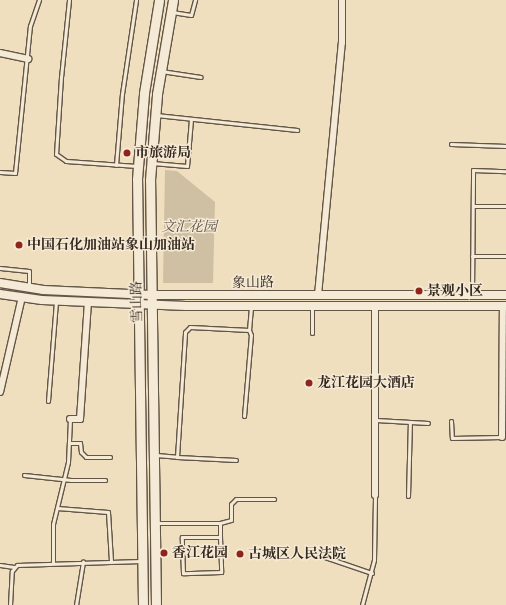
<!DOCTYPE html>
<html>
<head>
<meta charset="utf-8">
<style>
  body { margin:0 }
  #map { position:relative; width:506px; height:605px; overflow:hidden; background:#f0dfbe; font-family:"Libre Bodoni","Noto Serif SC",serif }
  div>[style] { position:absolute }
  [style*='--x'] { left:calc(var(--x)*1px); top:calc(var(--y)*1px); width:calc(var(--w)*1px); rotate:calc(var(--a)*1deg) }
  .green>* { inset:0; background:#d0c0a3 }
  .roads { filter:drop-shadow(1px 0 #635647) drop-shadow(-1px 0 #635647) drop-shadow(0 1px #635647) drop-shadow(0 -1px #635647) }
  .service>* { height:3px; margin:-1.5px; padding:0 1.5px; transform-origin:1.5px; border-radius:1.5px; background:#f5ead5 }
  .minor>* { height:6px; margin:-3px; padding:0 3px; transform-origin:3px; border-radius:3px; background:#f5ead5 }
  .tertiary>* { height:8px; margin:-4px; padding:0 4px; transform-origin:4px; border-radius:4px; background:#f5ead5 }
  .secondary>* { height:9px; margin:-4.5px; padding:0 4.5px; transform-origin:4.5px; border-radius:4.5px; background:#f5ead5 }
  .dots>* { width:11px; height:11px; translate:-50% -50%; box-sizing:border-box; border:2px solid #f5ead5; border-radius:50% }
  span { translate:-50% -50%; white-space:nowrap; text-align:center; line-height:1.15; -webkit-text-stroke:3px #f5ead5; paint-order:stroke }
  .poi-label { font-size:14px; color:#34281f; font-weight:700 }
  .left { translate:0 -50%; text-align:left }
  .park-label { font-size:14px; color:#5b4e40; font-style:italic }
  .street-label { font-size:14px; color:#34281f }
</style>
</head>
<body>
<div id="map">
  <div class="green">
    <i style="clip-path:polygon(165px 170px,177px 171px,215px 202px,213px 283px,163px 283px)"></i>
  </div>
  <div class="roads">
    <div class="service">
      <i style="--x:69;--y:0;--w:77;--a:95.9"></i>
      <i style="--x:61;--y:77;--w:77;--a:93.7"></i>
      <i style="--x:56;--y:154;--w:12;--a:35"></i>
      <i style="--x:66;--y:161;--w:71;--a:4"></i>
      <i style="--x:172;--y:12;--w:19;--a:9"></i>
      <i style="--x:191;--y:15;--w:16;--a:-75"></i>
      <i style="--x:161;--y:71;--w:40;--a:8.5"></i>
      <i style="--x:156;--y:115;--w:142;--a:6.1"></i>
      <i style="--x:451;--y:144;--w:55;--a:2.1"></i>
      <i style="--x:152;--y:163;--w:35;--a:5"></i>
      <i style="--x:187;--y:166;--w:47;--a:-85.1"></i>
      <i style="--x:116;--y:165;--w:71;--a:-85.2"></i>
      <i style="--x:122;--y:94;--w:95;--a:-81.5"></i>
      <i style="--x:0;--y:172;--w:15;--a:4"></i>
      <i style="--x:15;--y:173;--w:148;--a:-84.2"></i>
      <i style="--x:30;--y:26;--w:28;--a:-71"></i>
      <i style="--x:473;--y:206;--w:33;--a:0"></i>
      <i style="--x:472;--y:256;--w:34;--a:0"></i>
      <i style="--x:0;--y:268;--w:29;--a:6"></i>
      <i style="--x:29;--y:271;--w:15;--a:90"></i>
      <i style="--x:472;--y:293;--w:123;--a:-89.5"></i>
      <i style="--x:473;--y:170;--w:33;--a:2"></i>
      <i style="--x:312;--y:333;--w:25;--a:-90"></i>
      <i style="--x:48;--y:401;--w:100;--a:-85.4"></i>
      <i style="--x:244;--y:416;--w:81;--a:-85.1"></i>
      <i style="--x:251;--y:335;--w:5;--a:-112"></i>
      <i style="--x:376;--y:420;--w:52;--a:3.3"></i>
      <i style="--x:451;--y:421;--w:17;--a:87"></i>
      <i style="--x:452;--y:438;--w:50;--a:-1.1"></i>
      <i style="--x:69;--y:443;--w:11;--a:0"></i>
      <i style="--x:80;--y:443;--w:9;--a:84"></i>
      <i style="--x:81;--y:452;--w:7;--a:45"></i>
      <i style="--x:86;--y:457;--w:24;--a:0"></i>
      <i style="--x:156;--y:455;--w:21;--a:5"></i>
      <i style="--x:177;--y:457;--w:125;--a:-86.3"></i>
      <i style="--x:185;--y:332;--w:7;--a:-45"></i>
      <i style="--x:190;--y:327;--w:59;--a:2.9"></i>
      <i style="--x:249;--y:330;--w:24;--a:-85"></i>
      <i style="--x:177;--y:457;--w:59;--a:2.9"></i>
      <i style="--x:24;--y:475;--w:47;--a:6.1"></i>
      <i style="--x:71;--y:480;--w:34;--a:0"></i>
      <i style="--x:408;--y:496;--w:74;--a:-88.5"></i>
      <i style="--x:57;--y:508;--w:51;--a:4.5"></i>
      <i style="--x:108;--y:512;--w:49;--a:86.5"></i>
      <i style="--x:156;--y:523;--w:64;--a:0"></i>
      <i style="--x:220;--y:523;--w:14;--a:90"></i>
      <i style="--x:220;--y:523;--w:11;--a:-15"></i>
      <i style="--x:231;--y:520;--w:16;--a:-90"></i>
      <i style="--x:231;--y:504;--w:7;--a:-45"></i>
      <i style="--x:236;--y:499;--w:38;--a:0"></i>
      <i style="--x:182;--y:537;--w:38;--a:0"></i>
      <i style="--x:220;--y:537;--w:35;--a:88"></i>
      <i style="--x:221;--y:572;--w:38;--a:178"></i>
      <i style="--x:183;--y:573;--w:36;--a:-92"></i>
      <i style="--x:319;--y:555;--w:56;--a:18.8"></i>
      <i style="--x:53;--y:563;--w:39;--a:-90"></i>
      <i style="--x:53;--y:524;--w:64;--a:-76.4"></i>
      <i style="--x:68;--y:462;--w:43;--a:-87.3"></i>
      <i style="--x:0;--y:565;--w:14;--a:8"></i>
      <i style="--x:10;--y:605;--w:34;--a:-87"></i>
      <i style="--x:12;--y:571;--w:8;--a:-50"></i>
      <i style="--x:17;--y:565;--w:124;--a:-1.8"></i>
      <i style="--x:76;--y:605;--w:44;--a:-80.8"></i>
      <i style="--x:362;--y:605;--w:47;--a:-75.1"></i>
      <i style="--x:374;--y:560;--w:65;--a:-89.1"></i>
    </div>
    <div class="minor">
      <i style="--x:0;--y:53;--w:29;--a:12"></i>
      <i style="--x:318;--y:295;--w:253;--a:-84.6"></i>
      <i style="--x:342;--y:43;--w:43;--a:-90"></i>
      <i style="--x:0;--y:392;--w:98;--a:-77"></i>
      <i style="--x:70;--y:419;--w:10;--a:0"></i>
      <i style="--x:80;--y:419;--w:116;--a:-86.1"></i>
      <i style="--x:502;--y:437;--w:131;--a:-89.6"></i>
      <i style="--x:375;--y:495;--w:189;--a:-90"></i>
    </div>
    <div class="tertiary">
      <i style="--x:0;--y:283;--w:44;--a:9.2"></i>
      <i style="--x:43;--y:290;--w:108;--a:2.7"></i>
      <i style="--x:151;--y:295;--w:355;--a:0"></i>
      <i style="--x:0;--y:294;--w:42;--a:8.1"></i>
      <i style="--x:42;--y:300;--w:144;--a:2.4"></i>
      <i style="--x:186;--y:306;--w:320;--a:0"></i>
    </div>
    <div class="secondary">
      <i style="--x:143;--y:605;--w:426;--a:-90.8"></i>
      <i style="--x:137;--y:179;--w:86;--a:-85.3"></i>
      <i style="--x:144;--y:93;--w:94;--a:-80.8"></i>
      <i style="--x:156;--y:605;--w:425;--a:-90.8"></i>
      <i style="--x:150;--y:180;--w:86;--a:-85.3"></i>
      <i style="--x:157;--y:94;--w:95;--a:-80.3"></i>
    </div>
  </div>
  <div class="dots">
    <i style="left:127px;top:153px;background:#8f2418"></i>
    <i style="left:19px;top:245px;background:#8f2418"></i>
    <i style="left:419px;top:291px;background:#8f2418"></i>
    <i style="left:309px;top:383px;background:#8f2418"></i>
    <i style="left:164px;top:553px;background:#8f2418"></i>
    <i style="left:240px;top:554px;background:#8f2418"></i>
  </div>
  <div class="poi-label">
    <span class="left" style="left:135px;top:153px">市旅游局</span>
    <span class="left" style="left:27px;top:245px">中国石化加油站象山加油站</span>
    <span class="left" style="left:427px;top:291px">景观小区</span>
    <span class="left" style="left:317px;top:383px">龙江花园大酒店</span>
    <span class="left" style="left:172px;top:553px">香江花园</span>
    <span class="left" style="left:248px;top:554px">古城区人民法院</span>
  </div>
  <div class="park-label">
    <span style="left:189px;top:227px">文汇花园</span>
  </div>
  <div class="street-label">
    <span style="left:253px;top:283px;rotate:-1deg">象山路</span>
    <span style="left:137px;top:302px;rotate:-91deg">雪山路</span>
  </div>
</div>
</body>
</html>
